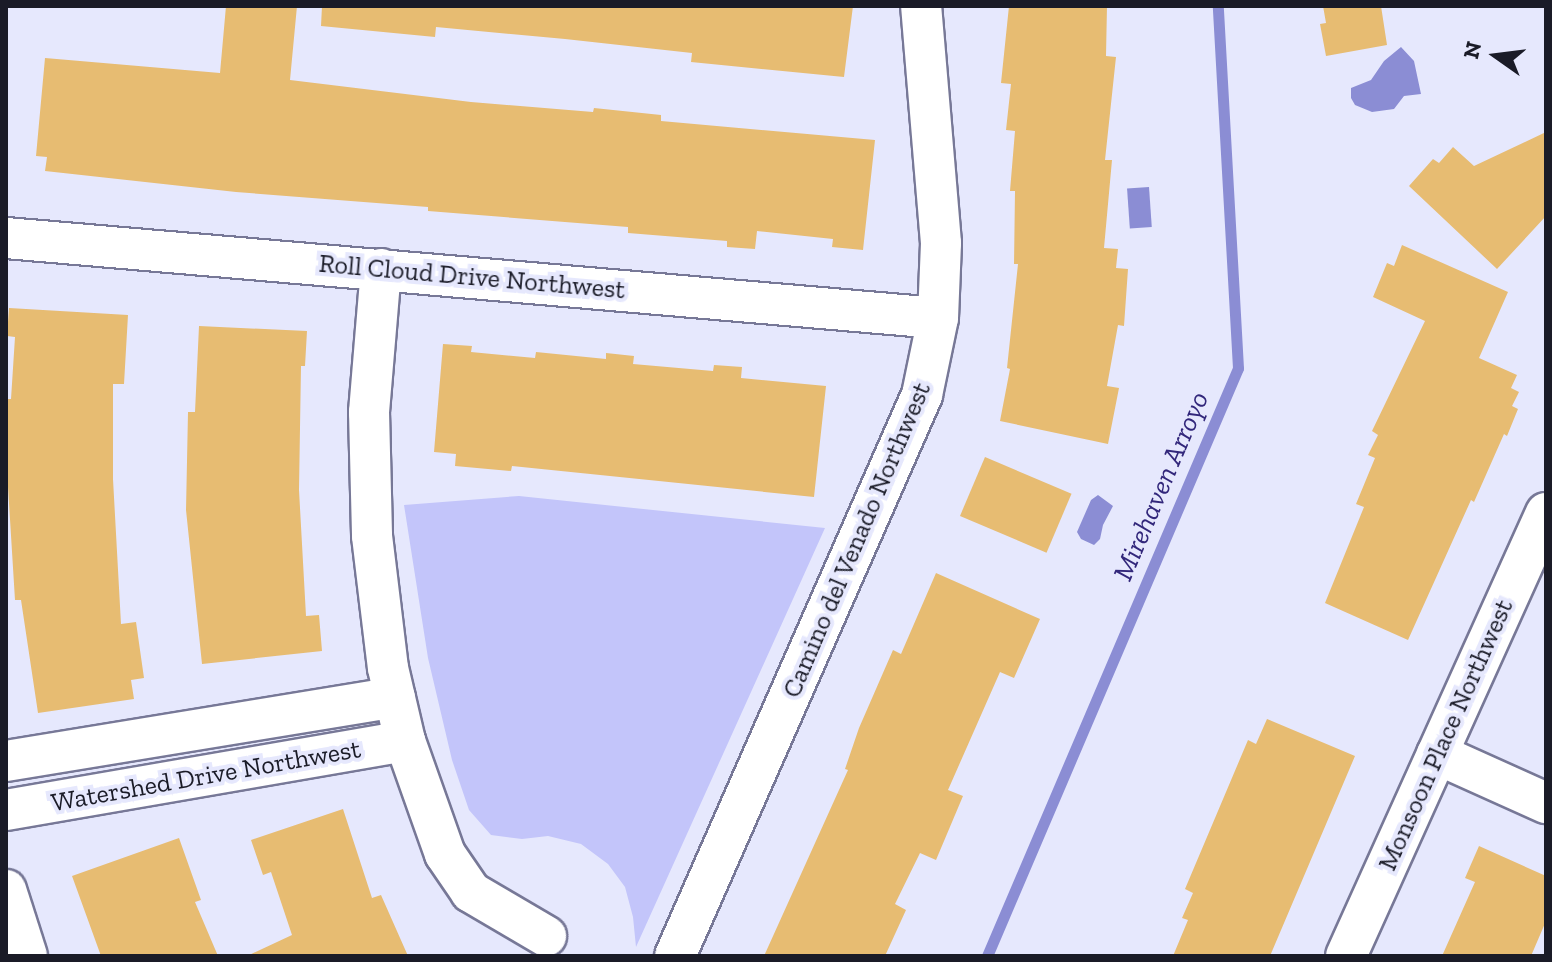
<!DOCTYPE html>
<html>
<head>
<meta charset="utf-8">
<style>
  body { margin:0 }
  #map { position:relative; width:1552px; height:962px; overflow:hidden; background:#e6e8fd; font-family:"Zilla Slab",serif }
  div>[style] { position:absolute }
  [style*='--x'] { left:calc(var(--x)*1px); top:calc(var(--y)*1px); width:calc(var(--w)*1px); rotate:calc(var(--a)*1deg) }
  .green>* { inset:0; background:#c3c5fa }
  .water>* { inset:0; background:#8b8dd4; transform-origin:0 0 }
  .stream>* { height:11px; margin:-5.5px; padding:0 5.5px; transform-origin:5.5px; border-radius:5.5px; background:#8b8dd4 }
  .building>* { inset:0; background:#e7bc72; transform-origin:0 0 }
  .roads { filter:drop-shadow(2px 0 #777897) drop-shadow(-2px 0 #777897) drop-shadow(0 2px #777897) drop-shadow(0 -2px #777897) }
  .minor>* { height:40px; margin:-20px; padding:0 20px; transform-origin:20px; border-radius:20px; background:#fff }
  span { translate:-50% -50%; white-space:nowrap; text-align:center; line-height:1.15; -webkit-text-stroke:8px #e6e8fd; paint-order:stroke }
  .street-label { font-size:26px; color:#1a1b27 }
  .water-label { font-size:28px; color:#32277b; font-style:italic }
  .frame { position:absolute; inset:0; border:8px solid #1a1b27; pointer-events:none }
  .north { position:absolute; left:1456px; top:16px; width:80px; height:80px; -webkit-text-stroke:6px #e6e8fd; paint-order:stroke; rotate:284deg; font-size:22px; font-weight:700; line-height:32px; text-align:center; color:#1a1b27 }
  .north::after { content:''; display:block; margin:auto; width:28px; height:36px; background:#1a1b27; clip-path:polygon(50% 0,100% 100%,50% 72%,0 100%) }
</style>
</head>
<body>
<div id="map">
  <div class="green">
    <i style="clip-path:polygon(519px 496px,825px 528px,636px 947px,633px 917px,625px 887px,608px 864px,581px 844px,548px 836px,522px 839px,491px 835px,469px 810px,452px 760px,428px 658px,404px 505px)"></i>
  </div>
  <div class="water">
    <i style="clip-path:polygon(1401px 47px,1414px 61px,1421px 94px,1404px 96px,1394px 109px,1372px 112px,1355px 105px,1351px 98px,1351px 88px,1371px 80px,1384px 61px)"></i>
    <i style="left:1149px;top:187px;width:40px;height:22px;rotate:86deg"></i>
    <i style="clip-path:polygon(1098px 495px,1113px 506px,1103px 525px,1100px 539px,1094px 545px,1081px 539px,1077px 532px,1091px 500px)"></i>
  </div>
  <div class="stream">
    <i style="--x:987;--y:956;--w:639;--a:-66.88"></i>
    <i style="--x:1238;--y:368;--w:363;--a:-93.2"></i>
  </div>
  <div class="building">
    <i style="clip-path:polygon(226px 6px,297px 6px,290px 80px,471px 102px,593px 112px,594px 108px,661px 115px,661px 121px,875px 140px,863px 250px,832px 247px,833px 239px,757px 231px,755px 249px,727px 247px,727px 241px,628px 233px,628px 227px,428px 211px,428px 207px,236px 192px,45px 171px,47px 157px,36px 156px,45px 58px,220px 73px)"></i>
    <i style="clip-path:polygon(322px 6px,853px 6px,844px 77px,691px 62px,692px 53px,565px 39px,436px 27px,435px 37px,321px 26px)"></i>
    <i style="clip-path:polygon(1009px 6px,1107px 6px,1106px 56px,1116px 57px,1105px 160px,1112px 160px,1104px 248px,1118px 249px,1116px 268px,1128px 269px,1124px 326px,1118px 325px,1107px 386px,1119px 388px,1108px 444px,1000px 421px,1010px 369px,1007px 368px,1018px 264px,1014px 264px,1015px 191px,1010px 191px,1015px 131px,1006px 130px,1011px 84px,1001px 83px)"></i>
    <i style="clip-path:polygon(1323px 6px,1381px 6px,1387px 45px,1326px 56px,1320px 24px,1326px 23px)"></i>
    <i style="clip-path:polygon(1546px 132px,1546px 216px,1497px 269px,1409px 186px,1433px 159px,1439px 163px,1453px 147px,1474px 166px)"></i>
    <i style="clip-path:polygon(1402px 245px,1508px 292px,1479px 358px,1517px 375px,1511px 388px,1519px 392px,1512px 406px,1518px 409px,1507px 436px,1504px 434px,1474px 502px,1471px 500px,1408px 640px,1325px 603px,1364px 507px,1356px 504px,1375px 458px,1368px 455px,1378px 435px,1372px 431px,1425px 321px,1373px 297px,1387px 263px,1394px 266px)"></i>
    <i style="clip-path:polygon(9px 308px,128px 315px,124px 384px,113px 384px,113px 479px,121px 624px,136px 622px,144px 678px,131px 680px,134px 699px,38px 713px,21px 600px,15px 600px,8px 487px,8px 399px,11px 399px,15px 337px,7px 336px)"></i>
    <i style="clip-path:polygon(199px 326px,307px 331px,305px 366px,301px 366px,299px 490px,306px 616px,319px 615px,322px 651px,202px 664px,186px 510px,188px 412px,195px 412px)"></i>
    <i style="clip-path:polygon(443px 344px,472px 346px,471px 352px,535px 358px,536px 352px,606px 359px,606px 353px,634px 356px,633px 364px,713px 371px,714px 365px,742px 367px,741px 378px,826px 386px,814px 497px,512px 466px,511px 471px,455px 466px,456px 454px,434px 452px)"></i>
    <i style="left:985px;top:457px;width:94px;height:64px;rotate:23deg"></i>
    <i style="clip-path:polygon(936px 573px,1040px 619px,1014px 678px,1000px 672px,948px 790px,963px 796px,936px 860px,920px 853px,895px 904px,906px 910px,885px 956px,764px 956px,848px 770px,845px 769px,859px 728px,893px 650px,901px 654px)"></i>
    <i style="clip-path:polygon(1267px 719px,1355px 756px,1270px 956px,1173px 956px,1188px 920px,1182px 918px,1193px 893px,1185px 889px,1248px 740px,1256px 744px)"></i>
    <i style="clip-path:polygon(343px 809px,372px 898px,381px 895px,408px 956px,247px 956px,292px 935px,271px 872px,263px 875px,251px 840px)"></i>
    <i style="clip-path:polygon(179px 838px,201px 900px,195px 902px,218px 956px,101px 956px,72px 876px)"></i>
    <i style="clip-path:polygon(1479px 846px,1546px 876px,1546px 921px,1531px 956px,1442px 956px,1475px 882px,1465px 878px)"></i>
  </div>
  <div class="roads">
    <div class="minor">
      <i style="--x:6;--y:238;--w:935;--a:4.91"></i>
      <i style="--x:381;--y:269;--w:144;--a:94.8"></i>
      <i style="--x:369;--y:412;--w:124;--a:88.6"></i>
      <i style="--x:372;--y:536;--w:133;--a:83.1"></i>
      <i style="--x:388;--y:668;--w:75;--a:76.9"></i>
      <i style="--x:405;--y:741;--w:120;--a:70.5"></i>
      <i style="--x:445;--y:854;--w:46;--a:55.6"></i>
      <i style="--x:471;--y:892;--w:87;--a:30.4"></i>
      <i style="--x:1437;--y:754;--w:120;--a:24.2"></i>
      <i style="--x:6;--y:761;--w:394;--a:-9.3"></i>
      <i style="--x:6;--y:810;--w:405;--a:-9.8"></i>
      <i style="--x:6;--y:890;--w:69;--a:72.3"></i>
      <i style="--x:675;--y:956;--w:613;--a:-66.24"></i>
      <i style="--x:922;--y:395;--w:79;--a:-78.3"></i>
      <i style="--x:938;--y:318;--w:75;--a:-87.7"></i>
      <i style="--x:941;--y:243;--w:238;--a:-94.8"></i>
      <i style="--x:1346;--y:956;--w:486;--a:-65.7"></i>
    </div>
  </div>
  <div class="street-label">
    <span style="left:472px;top:277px;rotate:5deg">Roll Cloud Drive Northwest</span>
    <span style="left:857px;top:540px;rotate:-67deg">Camino del Venado Northwest</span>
    <span style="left:1446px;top:735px;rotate:-66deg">Monsoon Place Northwest</span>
    <span style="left:206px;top:776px;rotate:-10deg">Watershed Drive Northwest</span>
  </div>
  <div class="water-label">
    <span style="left:1161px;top:486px;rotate:-67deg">Mirehaven Arroyo</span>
  </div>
  <div class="frame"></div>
  <div class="north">N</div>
</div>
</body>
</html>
